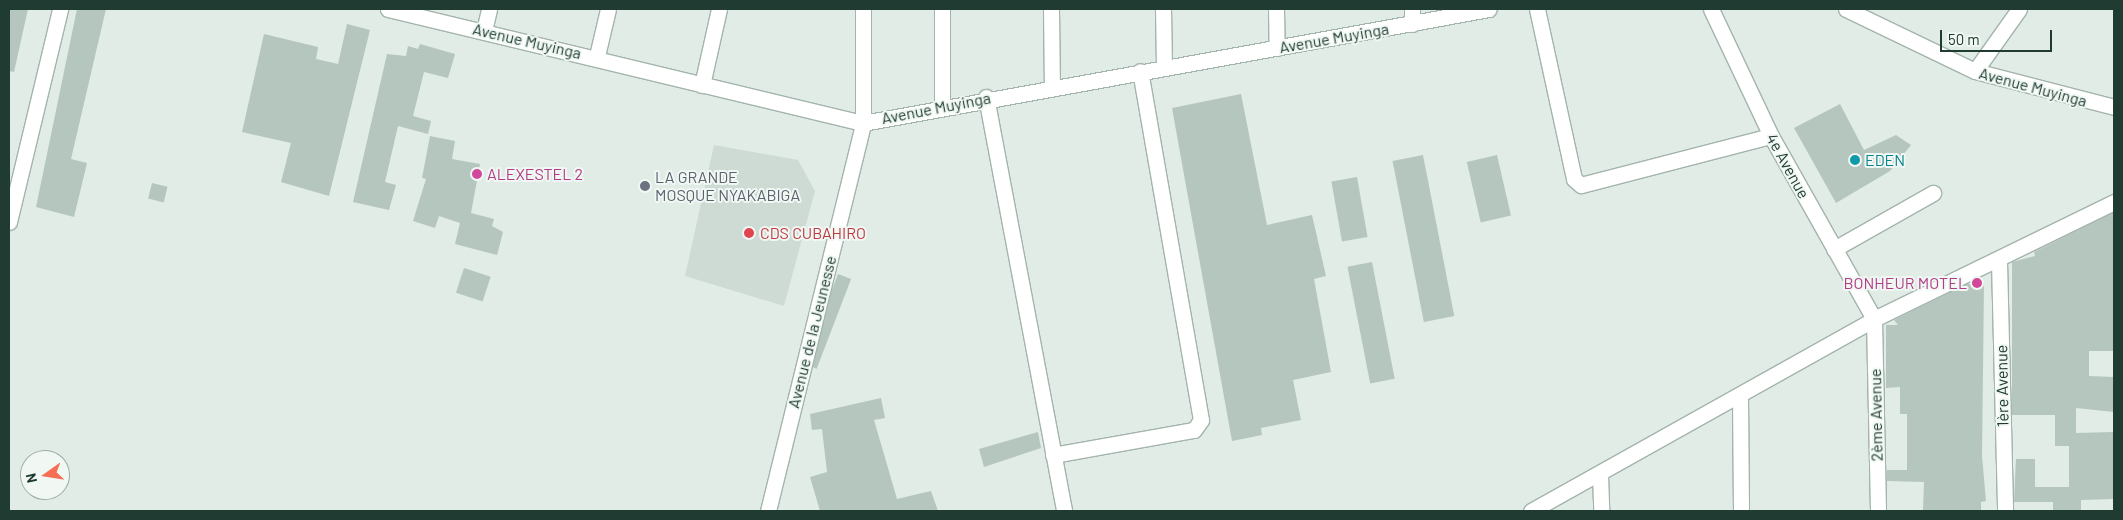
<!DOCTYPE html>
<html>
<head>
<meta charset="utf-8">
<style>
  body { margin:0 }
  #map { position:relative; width:2123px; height:520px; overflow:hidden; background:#e0ece5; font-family:Barlow,sans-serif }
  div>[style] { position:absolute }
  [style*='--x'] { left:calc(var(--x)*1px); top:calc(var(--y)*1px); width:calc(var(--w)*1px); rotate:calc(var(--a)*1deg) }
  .built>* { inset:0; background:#cedbd4 }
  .building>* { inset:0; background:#b5c6be; transform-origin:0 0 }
  .roads { filter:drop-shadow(1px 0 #a3b4ac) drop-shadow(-1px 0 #a3b4ac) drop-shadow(0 1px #a3b4ac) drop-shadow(0 -1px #a3b4ac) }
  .minor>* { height:15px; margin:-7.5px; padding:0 7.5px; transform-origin:7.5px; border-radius:7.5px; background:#fff }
  .tertiary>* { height:15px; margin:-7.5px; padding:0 7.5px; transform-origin:7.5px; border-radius:7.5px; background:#fff }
  .dots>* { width:14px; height:14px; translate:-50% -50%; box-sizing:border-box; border:2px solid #f1f8f4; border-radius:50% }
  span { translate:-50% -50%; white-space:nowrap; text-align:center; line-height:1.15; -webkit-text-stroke:4px #f1f8f4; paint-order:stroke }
  .street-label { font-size:16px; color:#203c32 }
  .culture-label { font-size:16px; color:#0d838f }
  .left { translate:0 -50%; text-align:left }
  .hotel-label { font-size:16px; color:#b23c85 }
  .right { translate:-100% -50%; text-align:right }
  .worship-label { font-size:16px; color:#5b616d }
  .health-label { font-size:16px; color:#be3a42 }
  .frame { position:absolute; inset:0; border:10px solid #203c32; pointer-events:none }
  .north { position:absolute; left:20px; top:450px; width:50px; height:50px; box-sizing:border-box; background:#f1f8f4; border:1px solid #9dada6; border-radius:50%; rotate:257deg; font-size:14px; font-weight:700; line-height:20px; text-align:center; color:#203c32 }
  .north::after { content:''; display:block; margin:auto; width:18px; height:22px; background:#f66e54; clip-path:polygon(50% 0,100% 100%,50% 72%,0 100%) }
  .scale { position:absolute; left:1940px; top:30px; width:112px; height:22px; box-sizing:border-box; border:2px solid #203c32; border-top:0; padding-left:6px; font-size:15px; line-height:18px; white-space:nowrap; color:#203c32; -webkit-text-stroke:4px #f1f8f4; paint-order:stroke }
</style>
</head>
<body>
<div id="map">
  <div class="built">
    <i style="clip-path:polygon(714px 145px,798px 160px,815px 191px,784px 306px,685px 276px)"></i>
  </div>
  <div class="building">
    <i style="clip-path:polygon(9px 9px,28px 9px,14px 72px,9px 71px)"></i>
    <i style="clip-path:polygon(77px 9px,106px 9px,71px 159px,87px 163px,74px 217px,36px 207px)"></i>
    <i style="clip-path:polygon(347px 24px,370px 30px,329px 196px,281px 182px,291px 143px,242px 132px,264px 34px,318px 47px,316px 59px,338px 64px)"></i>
    <i style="clip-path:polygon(420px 44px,455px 54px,448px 78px,424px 72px,413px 116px,431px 121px,428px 134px,398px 126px,385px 182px,396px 185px,389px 210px,353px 202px,387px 54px,406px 56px,408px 46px,418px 49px)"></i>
    <i style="clip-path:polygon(1241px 94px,1267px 225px,1312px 215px,1326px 276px,1314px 279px,1331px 372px,1293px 380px,1301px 420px,1261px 428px,1262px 435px,1232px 441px,1172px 108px)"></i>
    <i style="clip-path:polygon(1840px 104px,1864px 150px,1896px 135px,1911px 145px,1890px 171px,1836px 203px,1794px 128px)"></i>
    <i style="clip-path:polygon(430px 136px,455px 141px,452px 159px,480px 164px,471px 213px,494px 219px,492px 226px,503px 232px,497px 255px,455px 244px,460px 223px,439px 216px,435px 228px,413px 221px,426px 179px,422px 178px)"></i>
    <i style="left:1423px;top:155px;width:164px;height:31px;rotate:79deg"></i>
    <i style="left:1497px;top:155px;width:62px;height:31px;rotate:77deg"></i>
    <i style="left:1357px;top:177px;width:61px;height:26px;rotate:80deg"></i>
    <i style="left:152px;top:183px;width:16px;height:16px;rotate:14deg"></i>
    <i style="clip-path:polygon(2114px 212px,2114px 351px,2089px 351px,2089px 376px,2114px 377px,2114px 412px,2076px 408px,2076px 433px,2114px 432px,2114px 499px,2081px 500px,2081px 510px,2053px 510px,2053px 502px,2014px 502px,2016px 459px,2035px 459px,2035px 487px,2069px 487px,2069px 446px,2055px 446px,2055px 415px,2012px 415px,2012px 262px,2035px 256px,2034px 252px)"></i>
    <i style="left:1372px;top:262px;width:119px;height:25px;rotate:79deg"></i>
    <i style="left:464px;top:268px;width:28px;height:26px;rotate:18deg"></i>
    <i style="left:838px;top:274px;width:14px;height:96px;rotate:21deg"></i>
    <i style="clip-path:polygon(1984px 283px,1982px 456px,1986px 501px,1981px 502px,1981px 511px,1923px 510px,1924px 482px,1887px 481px,1887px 470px,1907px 470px,1907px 414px,1900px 414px,1900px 387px,1886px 388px,1886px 325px,1898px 325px,1894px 320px,1967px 284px)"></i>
    <i style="clip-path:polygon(881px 398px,885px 418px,874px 420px,897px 499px,931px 491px,938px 511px,820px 511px,810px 477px,827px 472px,822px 429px,812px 430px,810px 414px)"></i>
    <i style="clip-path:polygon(1038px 432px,1041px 448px,984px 467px,979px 449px)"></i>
  </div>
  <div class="roads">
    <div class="minor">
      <i style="--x:1051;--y:9;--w:77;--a:89.3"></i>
      <i style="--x:1163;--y:9;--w:57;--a:89"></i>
      <i style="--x:1276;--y:9;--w:39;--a:89"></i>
      <i style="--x:1412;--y:9;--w:15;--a:90"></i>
      <i style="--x:1537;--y:9;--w:174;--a:77.7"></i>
      <i style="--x:1574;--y:179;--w:9;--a:41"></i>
      <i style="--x:1581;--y:185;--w:196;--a:-14.5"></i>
      <i style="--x:1711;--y:9;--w:140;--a:64.7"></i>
      <i style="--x:1771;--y:136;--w:210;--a:60.6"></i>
      <i style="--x:1874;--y:319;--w:192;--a:88.8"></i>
      <i style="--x:484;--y:31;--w:23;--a:-77"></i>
      <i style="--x:597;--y:56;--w:48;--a:-76.8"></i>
      <i style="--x:1975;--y:71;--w:76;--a:-54.6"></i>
      <i style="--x:702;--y:85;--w:78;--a:-77.4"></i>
      <i style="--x:986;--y:97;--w:421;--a:79.3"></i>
      <i style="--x:942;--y:107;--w:98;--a:-90"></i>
      <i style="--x:1834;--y:249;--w:114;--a:-29.5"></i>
      <i style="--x:1999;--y:261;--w:250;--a:88.6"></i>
      <i style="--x:1740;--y:396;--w:115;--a:89.5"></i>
      <i style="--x:1053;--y:455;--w:143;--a:-10.1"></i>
      <i style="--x:1194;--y:430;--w:12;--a:-55"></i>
      <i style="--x:1201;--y:420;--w:354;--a:-99.9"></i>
      <i style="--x:1600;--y:474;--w:37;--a:88"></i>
      <i style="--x:1531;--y:511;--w:393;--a:-29.2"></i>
      <i style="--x:1874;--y:319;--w:267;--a:-26"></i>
    </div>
    <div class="tertiary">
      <i style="--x:388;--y:9;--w:488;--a:13.5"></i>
      <i style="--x:863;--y:123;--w:636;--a:-10.32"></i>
      <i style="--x:1846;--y:9;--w:143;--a:25.7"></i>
      <i style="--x:1975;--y:71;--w:144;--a:14.5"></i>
      <i style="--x:9;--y:222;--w:219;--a:-76.5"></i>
      <i style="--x:768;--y:511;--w:399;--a:-76.2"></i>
      <i style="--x:863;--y:123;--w:114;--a:-90"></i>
    </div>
  </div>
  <div class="dots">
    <i style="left:1855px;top:160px;background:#0f9aa8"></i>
    <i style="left:477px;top:174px;background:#d1479c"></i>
    <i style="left:645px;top:186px;background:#6b7280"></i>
    <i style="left:749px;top:233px;background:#e0444e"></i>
    <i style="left:1977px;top:283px;background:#d1479c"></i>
  </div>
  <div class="street-label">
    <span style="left:1334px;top:38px;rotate:-10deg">Avenue Muyinga</span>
    <span style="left:527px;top:41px;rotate:13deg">Avenue Muyinga</span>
    <span style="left:2033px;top:87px;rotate:15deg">Avenue Muyinga</span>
    <span style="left:936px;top:108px;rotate:-11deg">Avenue Muyinga</span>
    <span style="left:1788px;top:166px;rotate:61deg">4e Avenue</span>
    <span style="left:812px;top:332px;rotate:-76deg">Avenue de la Jeunesse</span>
    <span style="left:2002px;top:386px;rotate:-91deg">1ère Avenue</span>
    <span style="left:1876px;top:415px;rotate:-91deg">2ème Avenue</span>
  </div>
  <div class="culture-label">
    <span class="left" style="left:1865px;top:160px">EDEN</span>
  </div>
  <div class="hotel-label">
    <span class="left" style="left:487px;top:174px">ALEXESTEL 2</span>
    <span class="right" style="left:1967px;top:283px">BONHEUR MOTEL</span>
  </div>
  <div class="worship-label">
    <span class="left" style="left:655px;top:186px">LA GRANDE<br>MOSQUE NYAKABIGA</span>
  </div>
  <div class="health-label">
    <span class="left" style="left:760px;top:233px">CDS CUBAHIRO</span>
  </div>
  <div class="frame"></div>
  <div class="north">N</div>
  <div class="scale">50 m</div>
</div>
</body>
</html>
